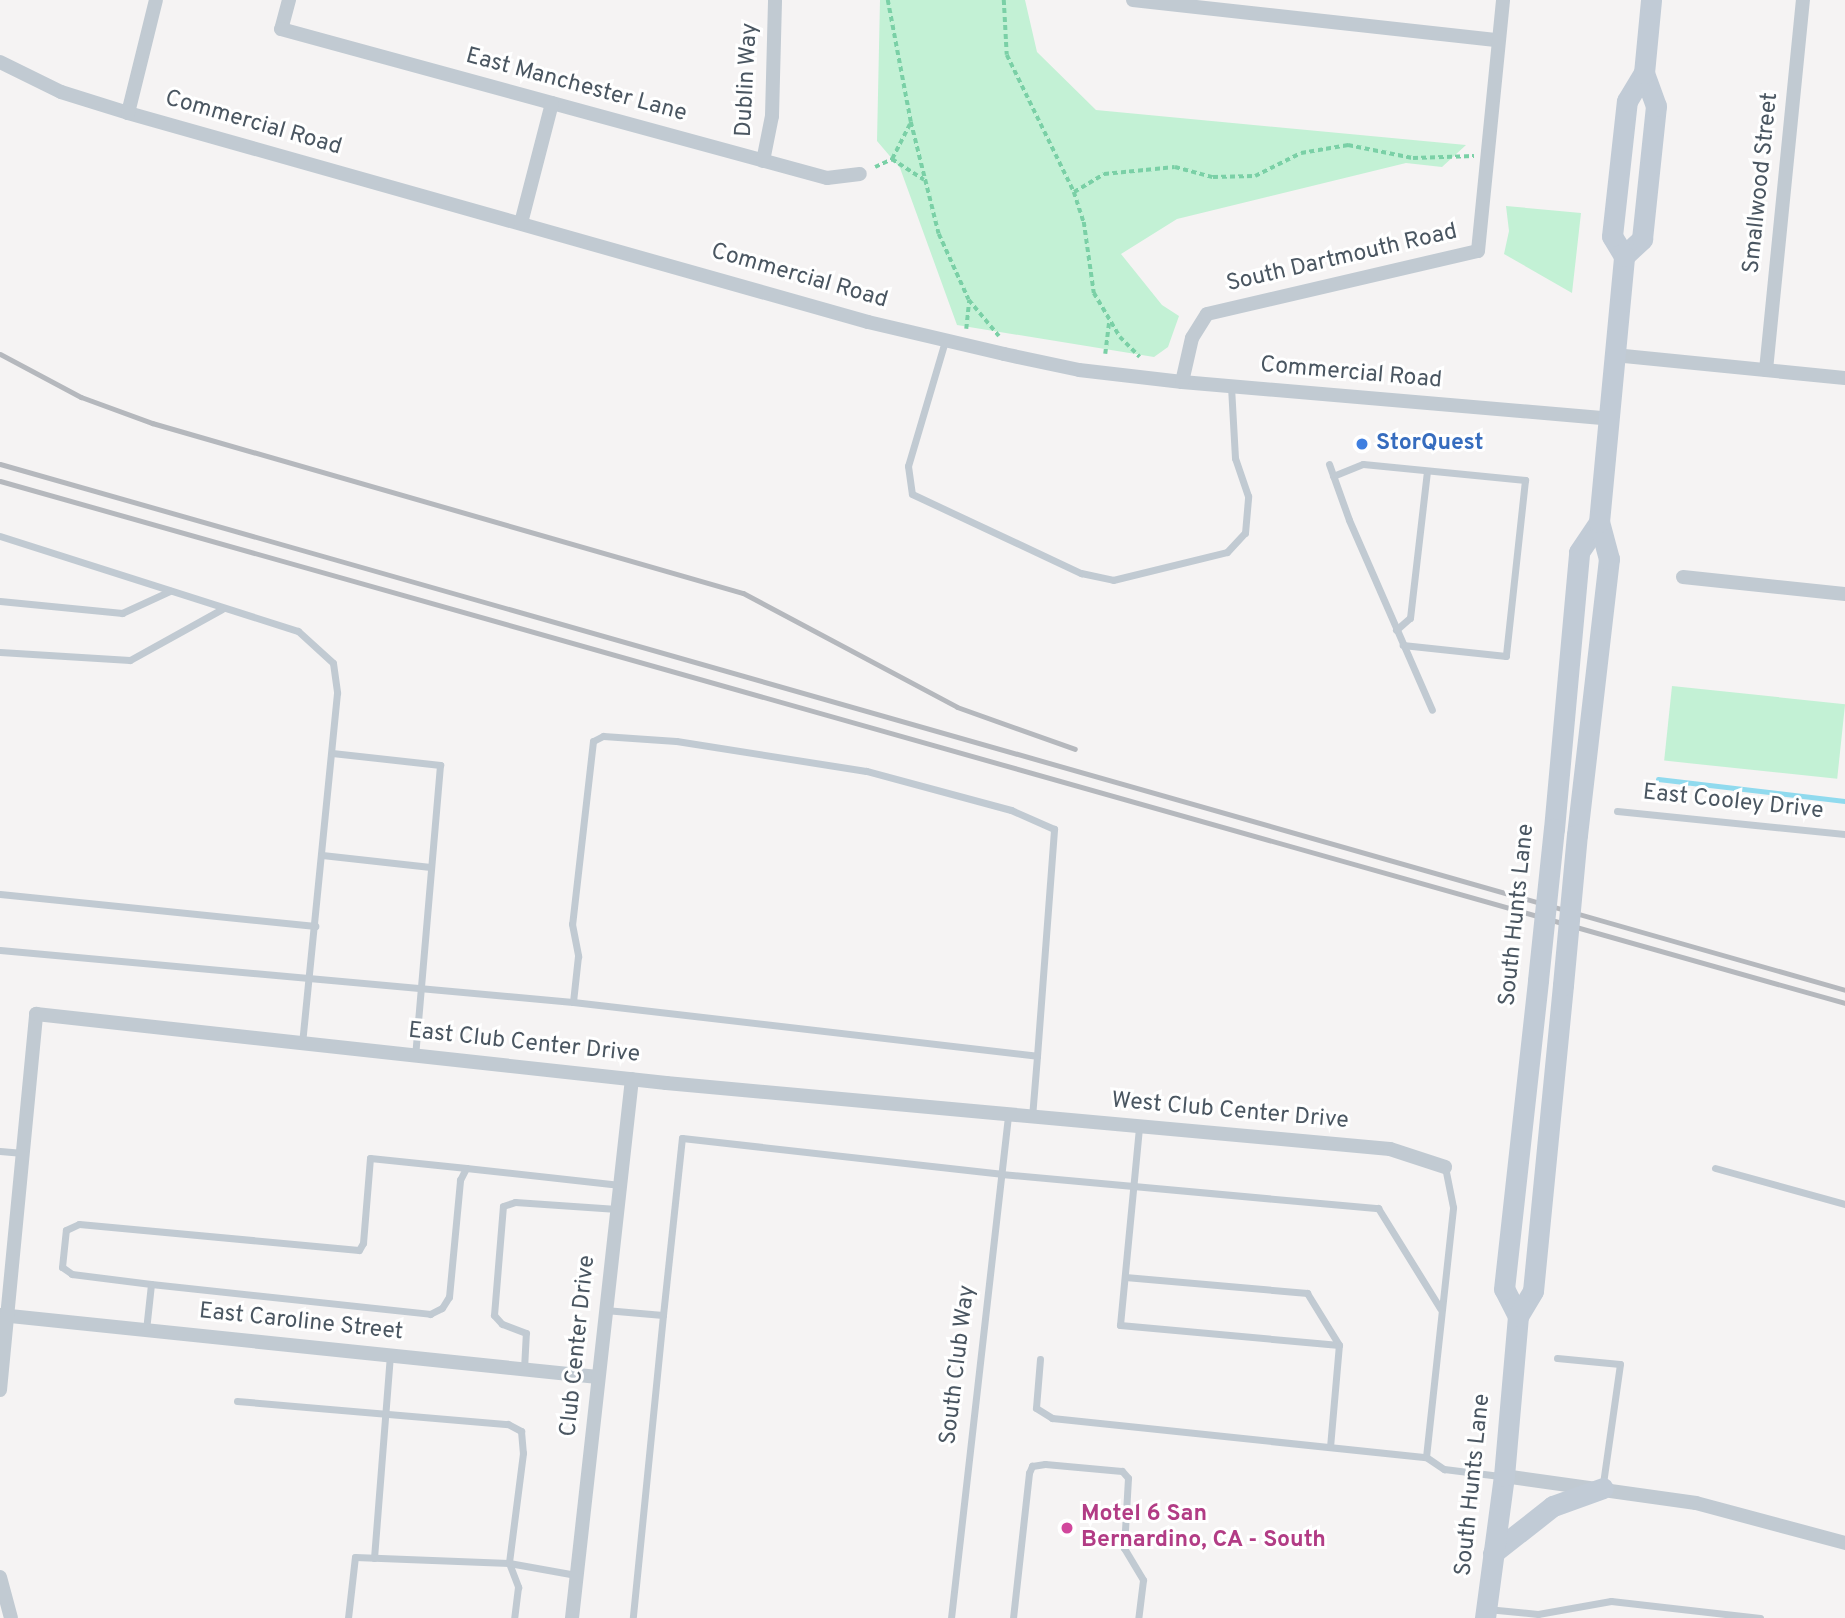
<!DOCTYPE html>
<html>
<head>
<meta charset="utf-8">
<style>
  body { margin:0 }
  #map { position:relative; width:1845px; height:1618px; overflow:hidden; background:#f5f3f3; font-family:Overpass,sans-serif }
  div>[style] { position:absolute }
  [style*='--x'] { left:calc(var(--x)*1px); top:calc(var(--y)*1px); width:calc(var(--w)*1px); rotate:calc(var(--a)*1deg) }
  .green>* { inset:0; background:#c3f1d5; transform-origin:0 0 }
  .stream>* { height:5px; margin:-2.5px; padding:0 2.5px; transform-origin:2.5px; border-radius:2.5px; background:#90daee }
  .path>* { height:3.5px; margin-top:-1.75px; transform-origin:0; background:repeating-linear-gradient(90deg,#7ad0a6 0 5px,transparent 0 8.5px) }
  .lane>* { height:7px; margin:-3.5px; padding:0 3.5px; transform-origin:3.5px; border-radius:3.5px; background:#c1cad2 }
  .street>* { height:14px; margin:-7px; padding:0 7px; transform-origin:7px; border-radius:7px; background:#c1cad2 }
  .secondary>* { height:21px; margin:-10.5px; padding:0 10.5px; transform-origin:10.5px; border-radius:10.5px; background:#c1cbd6 }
  .rail>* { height:5px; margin:-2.5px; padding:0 2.5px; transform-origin:2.5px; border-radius:2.5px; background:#b5b8bd }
  .secondary-bridge>* { height:21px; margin:-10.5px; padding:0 10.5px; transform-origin:10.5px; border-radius:10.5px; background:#c1cbd6 }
  .dots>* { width:19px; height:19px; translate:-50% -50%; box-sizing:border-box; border:4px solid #fff; border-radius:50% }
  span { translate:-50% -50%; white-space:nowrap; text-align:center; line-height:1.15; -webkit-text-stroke:6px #fff; paint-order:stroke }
  .street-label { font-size:23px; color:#4a5661 }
  .shop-label { font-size:23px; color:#366cbe; font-weight:700 }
  .left { translate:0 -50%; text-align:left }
  .hotel-label { font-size:23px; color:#b23c85; font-weight:700 }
</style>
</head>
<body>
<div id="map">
  <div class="green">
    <i style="clip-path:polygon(880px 0,1025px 0,1037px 52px,1096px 110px,1466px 145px,1442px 167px,1406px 163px,1177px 219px,1121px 254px,1162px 305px,1179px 316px,1168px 347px,1154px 357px,957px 325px,900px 168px,877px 141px)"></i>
    <i style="clip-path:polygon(1506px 206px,1581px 213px,1572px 293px,1504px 254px,1509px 231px)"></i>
    <i style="left:1672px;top:686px;width:174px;height:75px;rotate:6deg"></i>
  </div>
  <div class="stream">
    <i style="--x:1658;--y:779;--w:188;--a:6.7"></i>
  </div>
  <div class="path">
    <i style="--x:888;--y:0;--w:124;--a:79.3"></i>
    <i style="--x:911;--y:122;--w:115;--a:76"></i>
    <i style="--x:939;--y:234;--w:72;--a:65.6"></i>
    <i style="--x:969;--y:300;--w:47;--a:50.2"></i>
    <i style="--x:1004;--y:0;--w:55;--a:86.9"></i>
    <i style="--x:1007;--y:55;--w:153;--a:63.9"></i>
    <i style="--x:1074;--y:192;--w:32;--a:72"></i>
    <i style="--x:1084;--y:222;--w:72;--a:82"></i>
    <i style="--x:1094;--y:293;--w:51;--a:59.4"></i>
    <i style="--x:1120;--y:337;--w:28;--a:45"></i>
    <i style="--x:892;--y:159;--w:38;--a:33"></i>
    <i style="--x:875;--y:167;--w:19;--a:-25"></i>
    <i style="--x:892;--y:159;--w:39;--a:-63"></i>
    <i style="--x:1074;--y:192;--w:35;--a:-31"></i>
    <i style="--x:1104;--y:174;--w:71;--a:-5.6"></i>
    <i style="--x:1175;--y:167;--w:39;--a:15"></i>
    <i style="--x:1213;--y:177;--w:42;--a:-1.4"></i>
    <i style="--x:1255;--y:176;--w:51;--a:-26.6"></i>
    <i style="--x:1301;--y:153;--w:48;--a:-9.7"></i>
    <i style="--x:1348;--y:145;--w:66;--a:11.3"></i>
    <i style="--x:1413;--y:158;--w:61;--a:-1.9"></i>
    <i style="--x:966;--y:329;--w:29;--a:-84"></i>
    <i style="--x:1105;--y:354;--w:31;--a:-83"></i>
  </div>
  <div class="lane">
    <i style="--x:945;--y:341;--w:130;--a:106.5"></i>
    <i style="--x:908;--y:466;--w:28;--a:82"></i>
    <i style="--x:912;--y:494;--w:187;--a:25.1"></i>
    <i style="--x:1081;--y:573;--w:33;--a:12"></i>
    <i style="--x:1113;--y:580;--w:117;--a:-13.8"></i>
    <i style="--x:1227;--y:552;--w:26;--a:-47"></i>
    <i style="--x:1245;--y:533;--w:37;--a:-85"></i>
    <i style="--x:1248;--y:496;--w:40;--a:-108.9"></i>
    <i style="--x:1235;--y:458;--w:72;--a:-93.2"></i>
    <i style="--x:1329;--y:464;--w:59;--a:70.3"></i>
    <i style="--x:1349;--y:520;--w:207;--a:66.4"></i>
    <i style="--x:1333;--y:476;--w:32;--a:-22"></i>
    <i style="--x:1363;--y:464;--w:163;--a:5.6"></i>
    <i style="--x:1525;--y:480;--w:177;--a:96.2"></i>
    <i style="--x:1506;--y:656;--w:104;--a:-173.9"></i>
    <i style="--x:0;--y:536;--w:313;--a:17.7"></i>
    <i style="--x:298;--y:631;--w:47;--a:42.4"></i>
    <i style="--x:333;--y:663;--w:30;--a:82"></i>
    <i style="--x:337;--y:693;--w:352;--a:95.7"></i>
    <i style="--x:0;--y:601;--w:123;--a:5.6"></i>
    <i style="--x:122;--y:613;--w:53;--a:-24.6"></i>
    <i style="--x:1396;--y:630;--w:18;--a:-41"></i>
    <i style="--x:1410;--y:618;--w:148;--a:-83.4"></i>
    <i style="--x:0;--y:652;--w:130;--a:3.5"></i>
    <i style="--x:130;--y:660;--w:105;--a:-29"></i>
    <i style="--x:332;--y:753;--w:109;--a:6.3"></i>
    <i style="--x:440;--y:765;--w:291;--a:94.9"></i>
    <i style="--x:1617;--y:811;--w:229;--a:5.8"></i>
    <i style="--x:322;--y:855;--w:109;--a:6.3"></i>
    <i style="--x:0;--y:894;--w:317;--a:5.8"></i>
    <i style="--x:0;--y:950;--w:575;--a:5.19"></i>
    <i style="--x:1032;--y:1117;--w:61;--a:-85.3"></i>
    <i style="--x:1037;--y:1056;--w:228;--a:-85.7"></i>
    <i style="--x:1054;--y:829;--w:47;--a:-156.2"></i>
    <i style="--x:1011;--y:810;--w:150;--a:-164.9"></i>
    <i style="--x:866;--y:771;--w:192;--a:-171"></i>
    <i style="--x:676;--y:741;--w:73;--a:-176.1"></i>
    <i style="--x:603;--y:736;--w:11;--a:153"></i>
    <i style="--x:593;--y:741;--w:184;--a:96.5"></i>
    <i style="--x:572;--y:924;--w:33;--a:79"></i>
    <i style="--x:578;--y:956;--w:46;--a:96.2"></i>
    <i style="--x:573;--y:1002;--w:467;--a:6.6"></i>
    <i style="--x:0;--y:1151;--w:23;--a:5"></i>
    <i style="--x:1715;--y:1168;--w:135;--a:15.5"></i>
    <i style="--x:1125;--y:1277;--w:183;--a:5"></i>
    <i style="--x:1307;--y:1293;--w:61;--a:58.4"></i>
    <i style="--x:1339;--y:1345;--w:220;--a:-174.8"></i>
    <i style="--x:1120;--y:1325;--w:199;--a:-84.5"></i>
    <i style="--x:151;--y:1284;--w:80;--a:-172.8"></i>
    <i style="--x:72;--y:1274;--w:12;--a:-145"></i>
    <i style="--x:62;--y:1267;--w:37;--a:-84"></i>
    <i style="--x:66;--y:1230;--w:14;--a:-25"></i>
    <i style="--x:79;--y:1224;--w:281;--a:5.3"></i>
    <i style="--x:359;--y:1250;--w:8;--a:-60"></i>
    <i style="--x:363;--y:1243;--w:85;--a:-85.3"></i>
    <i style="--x:370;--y:1158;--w:97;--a:5.9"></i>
    <i style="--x:605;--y:1310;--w:58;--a:4.9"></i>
    <i style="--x:663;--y:1315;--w:304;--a:95.7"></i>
    <i style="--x:663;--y:1315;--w:178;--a:-83.9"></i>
    <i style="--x:682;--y:1138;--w:321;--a:6.4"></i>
    <i style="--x:1001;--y:1174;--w:379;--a:5.2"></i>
    <i style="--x:1378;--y:1208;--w:118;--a:58.2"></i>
    <i style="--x:146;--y:1330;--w:46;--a:-83.8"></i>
    <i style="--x:151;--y:1284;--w:281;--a:6.1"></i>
    <i style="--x:430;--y:1314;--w:13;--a:-27"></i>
    <i style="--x:442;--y:1308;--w:13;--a:-58"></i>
    <i style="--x:449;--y:1297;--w:118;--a:-84.6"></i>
    <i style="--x:460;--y:1180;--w:13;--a:-63"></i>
    <i style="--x:466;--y:1168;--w:155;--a:6.3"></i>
    <i style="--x:1557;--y:1358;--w:63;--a:5.4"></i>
    <i style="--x:1620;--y:1364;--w:121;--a:98.1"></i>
    <i style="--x:1040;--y:1359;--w:49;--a:94.7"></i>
    <i style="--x:1036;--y:1408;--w:19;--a:32"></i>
    <i style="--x:1052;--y:1418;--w:376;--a:6"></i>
    <i style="--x:1426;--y:1457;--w:22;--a:34"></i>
    <i style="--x:1444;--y:1469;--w:56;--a:7.1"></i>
    <i style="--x:524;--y:1369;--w:36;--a:-87"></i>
    <i style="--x:526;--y:1333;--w:26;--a:-159"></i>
    <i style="--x:502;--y:1324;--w:12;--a:-132"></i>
    <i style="--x:494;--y:1315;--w:109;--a:-85.3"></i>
    <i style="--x:503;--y:1206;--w:13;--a:-18"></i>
    <i style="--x:515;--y:1202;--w:102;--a:3.9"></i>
    <i style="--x:237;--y:1401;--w:272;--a:4.9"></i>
    <i style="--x:508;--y:1424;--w:15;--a:28"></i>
    <i style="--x:521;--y:1431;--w:22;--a:85"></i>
    <i style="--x:523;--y:1453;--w:111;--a:97.3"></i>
    <i style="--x:509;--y:1563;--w:26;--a:69"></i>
    <i style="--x:518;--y:1587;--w:31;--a:97"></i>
    <i style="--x:1330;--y:1447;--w:102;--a:-85"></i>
    <i style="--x:1426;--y:1457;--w:251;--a:-83.8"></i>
    <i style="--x:1453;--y:1207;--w:41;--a:-101.3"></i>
    <i style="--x:374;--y:1558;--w:203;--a:-85.5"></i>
    <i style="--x:1487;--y:1609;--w:51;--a:5.6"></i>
    <i style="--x:1538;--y:1614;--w:74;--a:-10.1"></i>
    <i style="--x:1611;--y:1601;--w:150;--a:6.5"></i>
    <i style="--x:348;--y:1618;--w:61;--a:-83.5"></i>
    <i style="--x:355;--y:1557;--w:154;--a:2.2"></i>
    <i style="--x:509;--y:1563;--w:68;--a:10.2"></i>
    <i style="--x:951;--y:1618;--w:505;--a:-83.52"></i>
    <i style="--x:1013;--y:1618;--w:146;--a:-83.7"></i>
    <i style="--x:1029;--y:1473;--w:8;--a:-67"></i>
    <i style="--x:1032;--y:1466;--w:13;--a:-9"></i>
    <i style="--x:1045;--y:1464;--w:77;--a:5.2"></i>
    <i style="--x:1122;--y:1471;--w:9;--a:49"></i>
    <i style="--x:1128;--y:1478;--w:70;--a:93.3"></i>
    <i style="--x:1124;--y:1548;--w:37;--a:59"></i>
    <i style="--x:1143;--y:1580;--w:38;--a:97"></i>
  </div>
  <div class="street">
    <i style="--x:289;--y:0;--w:30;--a:105"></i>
    <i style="--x:281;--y:29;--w:566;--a:15.26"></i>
    <i style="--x:827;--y:178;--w:33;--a:-7"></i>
    <i style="--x:1133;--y:0;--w:367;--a:6.3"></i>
    <i style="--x:0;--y:62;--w:68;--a:26.2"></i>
    <i style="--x:61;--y:92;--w:70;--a:17.4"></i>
    <i style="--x:128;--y:113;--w:769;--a:15.77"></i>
    <i style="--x:868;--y:322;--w:140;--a:13.2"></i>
    <i style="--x:1004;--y:354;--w:77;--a:12"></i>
    <i style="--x:1079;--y:370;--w:104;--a:6.6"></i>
    <i style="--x:1182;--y:382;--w:430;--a:4.9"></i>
    <i style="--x:128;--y:113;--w:116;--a:-76.1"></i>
    <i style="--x:763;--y:161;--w:46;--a:-78.7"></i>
    <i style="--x:772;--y:116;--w:116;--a:-88.5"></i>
    <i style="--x:521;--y:223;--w:124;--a:-75.5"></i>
    <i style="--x:1614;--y:355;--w:232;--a:5.7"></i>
    <i style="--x:1766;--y:370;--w:372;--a:-84.3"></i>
    <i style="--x:1182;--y:382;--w:45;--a:-77.2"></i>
    <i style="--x:1192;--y:338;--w:28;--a:-58"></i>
    <i style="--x:1207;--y:314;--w:278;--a:-13.1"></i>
    <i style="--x:1478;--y:251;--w:252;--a:-84.3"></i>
    <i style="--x:1683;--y:577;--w:163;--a:6"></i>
    <i style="--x:0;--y:1315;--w:601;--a:5.92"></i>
    <i style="--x:0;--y:1390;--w:378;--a:-84.5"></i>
    <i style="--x:36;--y:1014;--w:634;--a:6.25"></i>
    <i style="--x:666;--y:1083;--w:727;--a:5.21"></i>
    <i style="--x:1390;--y:1149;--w:58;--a:18.1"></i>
    <i style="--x:1504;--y:1476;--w:194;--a:8"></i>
    <i style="--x:1696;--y:1503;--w:154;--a:15"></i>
    <i style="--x:0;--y:1577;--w:42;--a:75"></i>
    <i style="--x:572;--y:1618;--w:542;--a:-83.65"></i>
  </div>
  <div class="secondary">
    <i style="--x:1624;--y:256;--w:25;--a:-43"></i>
    <i style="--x:1642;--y:239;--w:134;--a:-84"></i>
    <i style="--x:1656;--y:106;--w:35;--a:-110"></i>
    <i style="--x:1554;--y:829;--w:278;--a:-84.8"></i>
    <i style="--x:1579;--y:552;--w:36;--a:-56"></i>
    <i style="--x:1577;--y:835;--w:278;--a:-83.4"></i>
    <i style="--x:1609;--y:559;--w:38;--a:-105"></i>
    <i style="--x:1599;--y:522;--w:267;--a:-84.6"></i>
    <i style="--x:1624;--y:256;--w:23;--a:-121"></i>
    <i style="--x:1612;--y:236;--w:136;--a:-83.7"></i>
    <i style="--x:1627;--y:101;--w:33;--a:-59"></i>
    <i style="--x:1644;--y:73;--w:73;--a:-84.5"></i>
    <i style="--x:1518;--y:1316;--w:30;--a:-117"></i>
    <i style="--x:1504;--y:1289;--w:311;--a:-83.7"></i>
    <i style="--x:1493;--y:1553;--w:76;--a:-38.1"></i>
    <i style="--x:1553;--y:1506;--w:53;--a:-19.8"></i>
    <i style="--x:1485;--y:1618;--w:143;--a:-82.4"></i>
    <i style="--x:1504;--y:1476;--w:161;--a:-85"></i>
    <i style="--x:1518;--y:1316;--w:29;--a:-59"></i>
    <i style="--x:1533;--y:1291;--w:307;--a:-84.4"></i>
  </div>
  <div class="rail">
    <i style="--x:0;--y:354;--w:92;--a:28"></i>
    <i style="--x:81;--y:397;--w:76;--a:20.1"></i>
    <i style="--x:152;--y:423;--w:615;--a:16.05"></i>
    <i style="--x:743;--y:593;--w:242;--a:28"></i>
    <i style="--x:957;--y:707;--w:125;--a:19.6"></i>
    <i style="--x:0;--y:464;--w:1919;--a:15.91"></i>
    <i style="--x:0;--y:481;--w:1917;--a:15.8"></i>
  </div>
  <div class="secondary-bridge">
    <i style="--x:1538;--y:980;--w:152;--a:-84"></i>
    <i style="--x:1563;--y:985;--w:151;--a:-84.7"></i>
  </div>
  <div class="dots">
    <i style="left:1362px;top:444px;background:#3f7fe0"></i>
    <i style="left:1067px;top:1528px;background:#d1479c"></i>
  </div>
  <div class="street-label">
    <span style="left:748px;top:80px;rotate:-87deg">Dublin Way</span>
    <span style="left:576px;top:86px;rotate:15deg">East Manchester Lane</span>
    <span style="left:253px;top:124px;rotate:16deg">Commercial Road</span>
    <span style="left:1762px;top:183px;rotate:-84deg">Smallwood Street</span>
    <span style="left:1342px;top:259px;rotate:-13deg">South Dartmouth Road</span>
    <span style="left:799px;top:277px;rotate:16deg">Commercial Road</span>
    <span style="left:1351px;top:374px;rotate:5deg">Commercial Road</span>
    <span style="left:1733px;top:803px;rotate:6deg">East Cooley Drive</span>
    <span style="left:1518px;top:915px;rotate:-84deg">South Hunts Lane</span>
    <span style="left:524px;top:1044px;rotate:6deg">East Club Center Drive</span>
    <span style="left:1230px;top:1112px;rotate:5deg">West Club Center Drive</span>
    <span style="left:301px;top:1323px;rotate:6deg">East Caroline Street</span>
    <span style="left:579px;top:1346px;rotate:-84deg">Club Center Drive</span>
    <span style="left:959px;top:1365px;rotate:-83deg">South Club Way</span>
    <span style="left:1474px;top:1485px;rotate:-84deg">South Hunts Lane</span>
  </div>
  <div class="shop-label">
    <span class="left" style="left:1376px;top:444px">StorQuest</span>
  </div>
  <div class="hotel-label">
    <span class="left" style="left:1081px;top:1528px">Motel 6 San<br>Bernardino, CA - South</span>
  </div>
</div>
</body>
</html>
